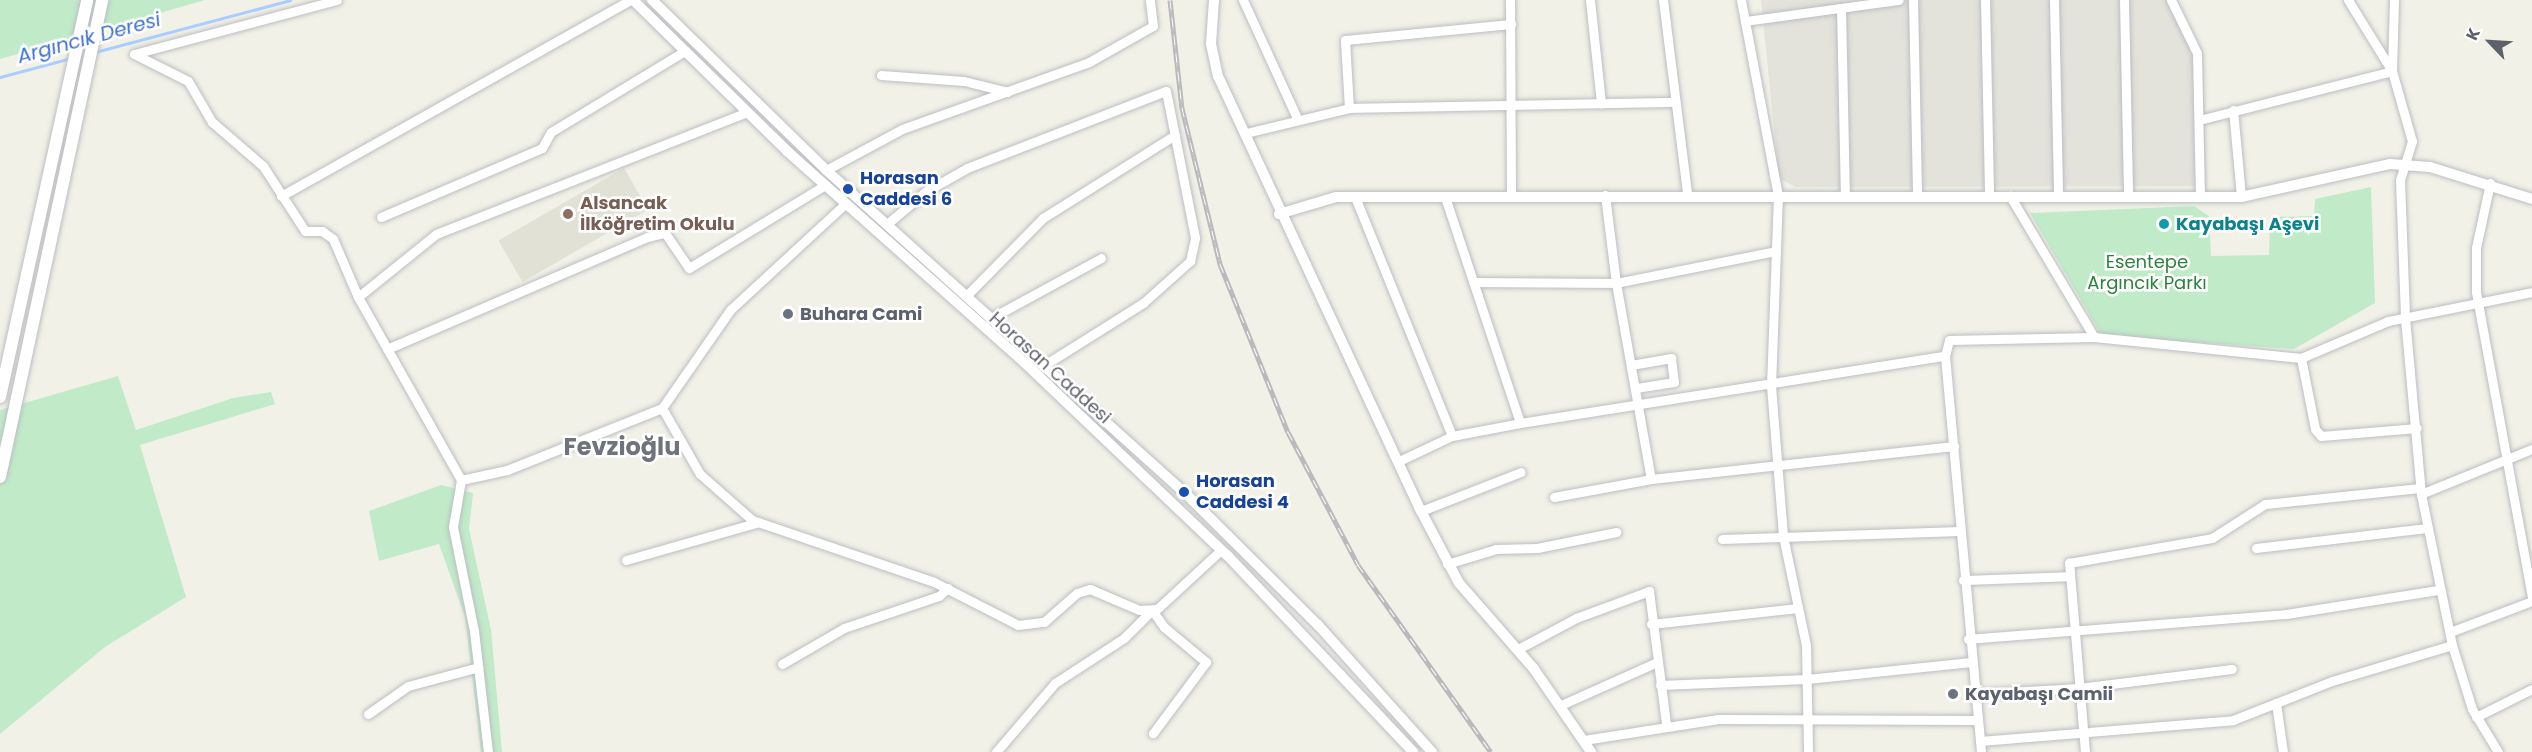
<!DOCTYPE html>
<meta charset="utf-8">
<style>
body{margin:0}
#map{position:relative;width:2532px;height:752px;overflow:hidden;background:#f2f1e7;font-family:Poppins,sans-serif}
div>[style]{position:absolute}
.industrial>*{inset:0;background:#e3e2db}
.education>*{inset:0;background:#e2e1d6;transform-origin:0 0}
.green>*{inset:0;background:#c1ebc8}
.stream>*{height:3px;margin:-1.5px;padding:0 1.5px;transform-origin:1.5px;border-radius:1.5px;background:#aacdff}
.roads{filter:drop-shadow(0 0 2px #bbbec3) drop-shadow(0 0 2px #bbbec3)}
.minor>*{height:9px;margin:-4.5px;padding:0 4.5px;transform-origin:4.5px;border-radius:4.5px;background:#fff}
.tertiary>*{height:10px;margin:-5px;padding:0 5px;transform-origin:5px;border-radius:5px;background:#fff}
.secondary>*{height:12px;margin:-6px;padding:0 6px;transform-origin:6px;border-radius:6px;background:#fff}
.rail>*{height:5px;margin-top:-2.5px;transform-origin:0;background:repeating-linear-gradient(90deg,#fff 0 9px,#bababc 0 18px);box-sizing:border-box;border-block:2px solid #bababc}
.dots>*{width:16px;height:16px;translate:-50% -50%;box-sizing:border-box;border:3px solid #fff;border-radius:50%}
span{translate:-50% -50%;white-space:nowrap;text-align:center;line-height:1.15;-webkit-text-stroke:5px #fff;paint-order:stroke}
.transit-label{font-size:18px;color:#164399;font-weight:700}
.left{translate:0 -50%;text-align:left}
.education-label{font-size:18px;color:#785e54;font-weight:700}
.culture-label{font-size:18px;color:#0d838f;font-weight:700}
.park-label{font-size:18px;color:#2b823c}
.worship-label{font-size:18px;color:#5b616d;font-weight:700}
.street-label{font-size:18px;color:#5e6169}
.water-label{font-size:20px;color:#3e70d1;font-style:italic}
.district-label{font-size:24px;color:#6f737b;font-weight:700}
.north{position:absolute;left:2460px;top:12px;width:60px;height:60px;-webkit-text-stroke:4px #fff;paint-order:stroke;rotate:295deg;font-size:16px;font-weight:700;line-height:24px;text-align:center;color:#5e6169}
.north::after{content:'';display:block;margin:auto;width:21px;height:27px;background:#5e6169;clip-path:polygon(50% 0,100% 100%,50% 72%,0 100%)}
</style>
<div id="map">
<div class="industrial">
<div style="clip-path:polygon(1761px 0,2173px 0,2203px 52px,2206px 186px,1795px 187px,1779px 178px)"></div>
</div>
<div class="education">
<div style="left:624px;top:168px;width:48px;height:145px;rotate:60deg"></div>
</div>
<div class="green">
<div style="clip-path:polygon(0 0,205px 0,0 59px)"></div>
<div style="clip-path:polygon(2371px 187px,2375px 303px,2294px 349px,2102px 336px,2030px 213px,2194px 206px,2209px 216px,2211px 256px,2269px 255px,2270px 217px,2314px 216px,2315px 199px)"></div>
<div style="clip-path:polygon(118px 376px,136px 430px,233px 398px,271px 392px,275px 404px,140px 445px,186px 597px,105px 647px,0 734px,0 410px)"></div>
<div style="clip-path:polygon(441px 485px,473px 493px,469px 529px,491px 630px,502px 752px,481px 752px,465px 617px,439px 544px,379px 561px,369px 511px)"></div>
</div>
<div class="stream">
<div style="left:95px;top:52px;width:202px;rotate:-14.9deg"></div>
<div style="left:0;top:77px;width:73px;rotate:-15deg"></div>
</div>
<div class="roads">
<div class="minor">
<div style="left:1243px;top:0;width:132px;rotate:65.4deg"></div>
<div style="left:1510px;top:0;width:197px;rotate:89.7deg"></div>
<div style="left:1590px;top:0;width:104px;rotate:83.9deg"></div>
<div style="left:1663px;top:0;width:195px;rotate:82.9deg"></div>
<div style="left:1741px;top:0;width:198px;rotate:79.3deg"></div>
<div style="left:1778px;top:195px;width:191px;rotate:92.1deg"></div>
<div style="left:1771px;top:386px;width:150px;rotate:85.4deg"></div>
<div style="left:1783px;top:536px;width:111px;rotate:78.1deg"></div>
<div style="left:1806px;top:645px;width:107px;rotate:88.9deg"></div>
<div style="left:1913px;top:0;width:195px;rotate:88.8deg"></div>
<div style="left:1985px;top:0;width:195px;rotate:88.8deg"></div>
<div style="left:2054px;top:0;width:195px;rotate:88.8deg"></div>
<div style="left:2124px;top:0;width:194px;rotate:88.8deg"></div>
<div style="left:2171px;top:0;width:59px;rotate:63.9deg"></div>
<div style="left:2197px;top:53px;width:142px;rotate:88.8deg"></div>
<div style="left:2348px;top:0;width:84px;rotate:58.2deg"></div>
<div style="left:1841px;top:8px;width:187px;rotate:88.8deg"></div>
<div style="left:1745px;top:21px;width:155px;rotate:-7.8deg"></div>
<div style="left:134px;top:54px;width:60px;rotate:26.6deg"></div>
<div style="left:188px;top:81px;width:48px;rotate:59.7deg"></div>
<div style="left:212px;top:122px;width:67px;rotate:40.8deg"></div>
<div style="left:263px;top:166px;width:77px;rotate:57.1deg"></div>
<div style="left:305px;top:231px;width:17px"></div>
<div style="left:322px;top:231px;width:14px;rotate:36deg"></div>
<div style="left:333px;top:239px;width:63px;rotate:66.7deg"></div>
<div style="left:358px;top:297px;width:210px;rotate:60.6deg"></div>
<div style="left:461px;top:480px;width:48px;rotate:99.7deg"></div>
<div style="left:453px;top:527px;width:106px;rotate:78.6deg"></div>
<div style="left:474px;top:631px;width:122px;rotate:83.4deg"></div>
<div style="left:134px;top:54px;width:210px;rotate:-14.9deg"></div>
<div style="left:2392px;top:71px;width:71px;rotate:-88.4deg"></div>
<div style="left:881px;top:75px;width:83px;rotate:4.1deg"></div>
<div style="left:964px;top:81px;width:45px;rotate:14deg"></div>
<div style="left:1349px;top:108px;width:68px;rotate:-93.4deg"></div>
<div style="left:1345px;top:40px;width:167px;rotate:-5.5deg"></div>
<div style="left:2233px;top:110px;width:87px;rotate:84.7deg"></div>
<div style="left:2199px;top:120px;width:199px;rotate:-14.2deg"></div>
<div style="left:2392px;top:71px;width:73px;rotate:74.1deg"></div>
<div style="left:2412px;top:141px;width:41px;rotate:107.1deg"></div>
<div style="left:2400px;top:180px;width:138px;rotate:87.9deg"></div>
<div style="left:2405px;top:318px;width:177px;rotate:84.8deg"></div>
<div style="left:2421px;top:494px;width:154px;rotate:78.4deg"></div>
<div style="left:2452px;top:645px;width:67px;rotate:72.6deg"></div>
<div style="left:2472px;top:709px;width:50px;rotate:58.8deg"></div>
<div style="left:1246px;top:133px;width:106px;rotate:-13.6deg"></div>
<div style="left:1349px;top:108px;width:326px;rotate:-1.1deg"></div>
<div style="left:826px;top:170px;width:86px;rotate:-28.3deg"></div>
<div style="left:902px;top:129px;width:199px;rotate:-19.7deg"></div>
<div style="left:1089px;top:62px;width:73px;rotate:-29.4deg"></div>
<div style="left:1153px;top:26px;width:26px;rotate:-97deg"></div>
<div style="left:2490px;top:183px;width:66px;rotate:102.2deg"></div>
<div style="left:2476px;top:248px;width:44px;rotate:90deg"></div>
<div style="left:2476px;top:292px;width:310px;rotate:79.6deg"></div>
<div style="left:1605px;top:195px;width:89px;rotate:82.9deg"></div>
<div style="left:1616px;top:283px;width:163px;rotate:-11.3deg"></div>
<div style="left:281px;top:196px;width:400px;rotate:-29.3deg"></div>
<div style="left:2010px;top:196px;width:164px;rotate:59.2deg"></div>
<div style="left:1355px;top:197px;width:258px;rotate:67.9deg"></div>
<div style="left:1445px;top:197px;width:238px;rotate:71.6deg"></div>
<div style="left:381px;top:217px;width:175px;rotate:-23.2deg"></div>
<div style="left:542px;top:148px;width:18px;rotate:-61deg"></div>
<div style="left:551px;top:132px;width:157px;rotate:-31.2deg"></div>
<div style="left:887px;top:224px;width:50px;rotate:-40.1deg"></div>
<div style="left:925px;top:192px;width:48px;rotate:-29.7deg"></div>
<div style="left:967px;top:168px;width:213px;rotate:-21.2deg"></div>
<div style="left:1166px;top:91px;width:150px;rotate:78.8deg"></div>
<div style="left:1195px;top:238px;width:24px;rotate:102deg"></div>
<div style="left:1190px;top:261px;width:63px;rotate:138.2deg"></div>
<div style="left:1143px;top:303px;width:115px;rotate:147.8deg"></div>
<div style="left:1473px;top:282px;width:143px;rotate:0.4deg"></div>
<div style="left:1616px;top:283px;width:199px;rotate:79.9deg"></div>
<div style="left:967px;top:295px;width:108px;rotate:-45.4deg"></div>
<div style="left:1043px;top:218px;width:156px;rotate:-32.2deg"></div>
<div style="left:358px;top:297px;width:100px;rotate:-38.9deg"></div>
<div style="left:436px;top:234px;width:334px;rotate:-21.4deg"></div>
<div style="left:993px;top:317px;width:123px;rotate:-28.6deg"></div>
<div style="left:387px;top:349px;width:283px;rotate:-23.3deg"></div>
<div style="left:647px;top:237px;width:18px;rotate:-13deg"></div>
<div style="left:665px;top:233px;width:42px;rotate:55.6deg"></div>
<div style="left:689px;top:268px;width:159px;rotate:-31.4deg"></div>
<div style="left:1945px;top:356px;width:16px;rotate:-76deg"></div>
<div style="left:1949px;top:340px;width:145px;rotate:-1.2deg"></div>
<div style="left:2094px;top:337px;width:208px;rotate:5.8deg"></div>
<div style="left:2301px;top:358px;width:95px;rotate:-23deg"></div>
<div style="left:2388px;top:321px;width:147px;rotate:-11.4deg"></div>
<div style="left:2301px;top:358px;width:72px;rotate:78.8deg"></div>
<div style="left:2315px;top:429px;width:9px;rotate:49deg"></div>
<div style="left:2321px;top:436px;width:96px;rotate:-4.8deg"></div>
<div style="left:1631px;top:365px;width:41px;rotate:-9.9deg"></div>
<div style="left:1671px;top:358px;width:24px;rotate:83deg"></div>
<div style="left:1674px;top:382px;width:39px;rotate:171deg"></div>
<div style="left:662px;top:408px;width:76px;rotate:60.1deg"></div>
<div style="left:700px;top:474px;width:69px;rotate:41.5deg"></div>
<div style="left:752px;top:520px;width:192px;rotate:18.8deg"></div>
<div style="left:934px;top:582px;width:94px;rotate:27.1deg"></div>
<div style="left:1018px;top:625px;width:26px;rotate:-7deg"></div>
<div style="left:1044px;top:622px;width:44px;rotate:-41.3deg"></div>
<div style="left:1077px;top:593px;width:14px;rotate:-17deg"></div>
<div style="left:1090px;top:589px;width:53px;rotate:23.2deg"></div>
<div style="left:1139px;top:610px;width:18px;rotate:-3deg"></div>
<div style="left:1157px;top:609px;width:87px;rotate:-42.7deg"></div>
<div style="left:1399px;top:461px;width:59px;rotate:-25.3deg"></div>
<div style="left:1452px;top:436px;width:69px;rotate:-10.8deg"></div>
<div style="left:1520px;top:423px;width:430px;rotate:-9deg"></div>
<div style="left:1945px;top:356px;width:398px;rotate:84.8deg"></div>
<div style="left:461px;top:480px;width:47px;rotate:-12.3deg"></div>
<div style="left:507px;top:470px;width:167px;rotate:-21.8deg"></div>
<div style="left:662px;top:408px;width:119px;rotate:-55.2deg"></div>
<div style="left:730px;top:310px;width:156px;rotate:-42.7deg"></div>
<div style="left:2421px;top:494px;width:120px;rotate:-22.1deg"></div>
<div style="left:1554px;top:497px;width:99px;rotate:-10.5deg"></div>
<div style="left:1651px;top:479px;width:305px;rotate:-6.2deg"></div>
<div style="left:1421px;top:511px;width:107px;rotate:-21.3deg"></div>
<div style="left:1722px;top:539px;width:238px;rotate:-1.9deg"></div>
<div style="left:2256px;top:548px;width:172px;rotate:-6.7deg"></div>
<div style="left:626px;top:560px;width:138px;rotate:-15.9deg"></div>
<div style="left:1447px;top:564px;width:51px;rotate:-17deg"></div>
<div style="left:1496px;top:549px;width:41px;rotate:-1.4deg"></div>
<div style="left:1537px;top:548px;width:81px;rotate:-11.4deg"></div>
<div style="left:1963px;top:580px;width:107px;rotate:-2.1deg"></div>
<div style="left:1651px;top:624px;width:148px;rotate:-6.2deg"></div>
<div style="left:2450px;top:632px;width:88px;rotate:-20.7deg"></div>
<div style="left:1968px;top:639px;width:319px;rotate:-4.5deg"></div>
<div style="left:2286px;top:614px;width:154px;rotate:-9deg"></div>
<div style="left:1518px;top:649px;width:66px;rotate:-28.1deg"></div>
<div style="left:1576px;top:618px;width:78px;rotate:-20.3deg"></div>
<div style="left:1649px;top:591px;width:134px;rotate:82.7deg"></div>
<div style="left:782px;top:664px;width:72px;rotate:-30.1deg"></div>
<div style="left:844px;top:628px;width:100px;rotate:-18.6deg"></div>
<div style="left:939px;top:596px;width:12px;rotate:-42deg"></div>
<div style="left:1660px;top:685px;width:147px;rotate:-2.3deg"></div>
<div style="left:1807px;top:679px;width:165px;rotate:-5.9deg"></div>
<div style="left:1974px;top:694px;width:105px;rotate:-3.3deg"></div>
<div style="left:2079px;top:688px;width:154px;rotate:-7.1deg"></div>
<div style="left:2276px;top:703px;width:49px;rotate:81.9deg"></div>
<div style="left:1561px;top:705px;width:105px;rotate:-24.1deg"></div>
<div style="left:368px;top:714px;width:49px;rotate:-35deg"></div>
<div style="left:408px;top:686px;width:73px;rotate:-15deg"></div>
<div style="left:2476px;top:717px;width:63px;rotate:-26.6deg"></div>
<div style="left:1584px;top:740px;width:136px;rotate:-8.9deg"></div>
<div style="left:1718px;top:719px;width:258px;rotate:0.2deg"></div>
<div style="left:1980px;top:741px;width:254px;rotate:-4.7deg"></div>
<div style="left:2233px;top:720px;width:106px;rotate:-21.5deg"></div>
<div style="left:2332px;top:681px;width:125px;rotate:-16.7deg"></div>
<div style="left:996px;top:752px;width:91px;rotate:-49.5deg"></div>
<div style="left:1055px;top:683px;width:82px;rotate:-33.1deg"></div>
<div style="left:1124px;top:638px;width:40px;rotate:-45deg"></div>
<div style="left:1152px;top:610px;width:21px;rotate:55deg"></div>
<div style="left:1164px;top:627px;width:55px;rotate:39.8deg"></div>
<div style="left:1206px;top:662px;width:89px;rotate:126.7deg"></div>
<div style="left:2085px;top:752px;width:190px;rotate:-94.8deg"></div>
<div style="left:2069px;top:563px;width:145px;rotate:-9.9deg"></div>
<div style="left:2212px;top:538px;width:63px;rotate:-32.7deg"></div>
<div style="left:2265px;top:504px;width:156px;rotate:-5.9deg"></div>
</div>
<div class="tertiary">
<div style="left:633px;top:0;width:216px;rotate:44.4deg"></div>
<div style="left:787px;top:151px;width:317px;rotate:41.7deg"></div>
<div style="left:1024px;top:362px;width:280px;rotate:43.6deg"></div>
<div style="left:1227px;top:555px;width:271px;rotate:46.6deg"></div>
<div style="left:652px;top:0;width:243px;rotate:44.3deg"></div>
<div style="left:826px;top:170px;width:482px;rotate:42deg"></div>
<div style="left:1184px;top:492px;width:189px;rotate:44.8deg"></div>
<div style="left:1318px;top:625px;width:171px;rotate:48.1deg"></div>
<div style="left:1214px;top:0;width:44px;rotate:93.9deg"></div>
<div style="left:1211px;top:44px;width:33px;rotate:78deg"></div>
<div style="left:1218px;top:76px;width:480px;rotate:65deg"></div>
<div style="left:1421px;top:511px;width:81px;rotate:62.2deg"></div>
<div style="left:1459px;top:583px;width:114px;rotate:48.9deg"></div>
<div style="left:1534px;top:669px;width:101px;rotate:55.5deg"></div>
<div style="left:1279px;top:214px;width:59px;rotate:-16.6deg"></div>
<div style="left:1336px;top:197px;width:905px"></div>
<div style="left:2241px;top:197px;width:153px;rotate:-12.5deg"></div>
<div style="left:2390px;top:164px;width:40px;rotate:4.3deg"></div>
<div style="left:2430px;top:167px;width:107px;rotate:17.4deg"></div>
</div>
<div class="secondary">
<div style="left:0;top:397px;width:406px;rotate:-77.6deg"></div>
<div style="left:0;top:477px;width:488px;rotate:-77.9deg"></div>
</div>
</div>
<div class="rail">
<div style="left:1170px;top:0;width:109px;rotate:83.7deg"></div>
<div style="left:1182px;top:108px;width:161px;rotate:76.3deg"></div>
<div style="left:1220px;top:264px;width:181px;rotate:68deg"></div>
<div style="left:1288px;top:432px;width:150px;rotate:62.2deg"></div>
<div style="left:1358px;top:565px;width:229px;rotate:54.6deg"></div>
</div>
<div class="dots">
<div style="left:848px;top:189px;background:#1a4fb4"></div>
<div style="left:568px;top:214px;background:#8d6e63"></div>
<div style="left:2164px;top:224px;background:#0f9aa8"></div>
<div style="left:788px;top:314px;background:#6b7280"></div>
<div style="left:1184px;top:492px;background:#1a4fb4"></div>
<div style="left:1953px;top:694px;background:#6b7280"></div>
</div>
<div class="transit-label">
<span class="left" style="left:860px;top:189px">Horasan<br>Caddesi 6</span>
<span class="left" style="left:1196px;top:492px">Horasan<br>Caddesi 4</span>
</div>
<div class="education-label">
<span class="left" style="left:580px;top:214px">Alsancak<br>İlköğretim Okulu</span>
</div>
<div class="culture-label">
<span class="left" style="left:2176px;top:224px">Kayabaşı Aşevi</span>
</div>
<div class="park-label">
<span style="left:2147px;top:273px">Esentepe<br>Argıncık Parkı</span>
</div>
<div class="worship-label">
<span class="left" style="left:800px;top:314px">Buhara Cami</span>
<span class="left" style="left:1965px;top:694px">Kayabaşı Camii</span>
</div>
<div class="street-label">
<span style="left:1050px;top:368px;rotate:42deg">Horasan Caddesi</span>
</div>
<div class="water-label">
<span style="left:89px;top:38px;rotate:-15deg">Argıncık Deresi</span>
</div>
<div class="district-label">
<span style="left:622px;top:447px">Fevzioğlu</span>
</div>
<div class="north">K</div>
</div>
